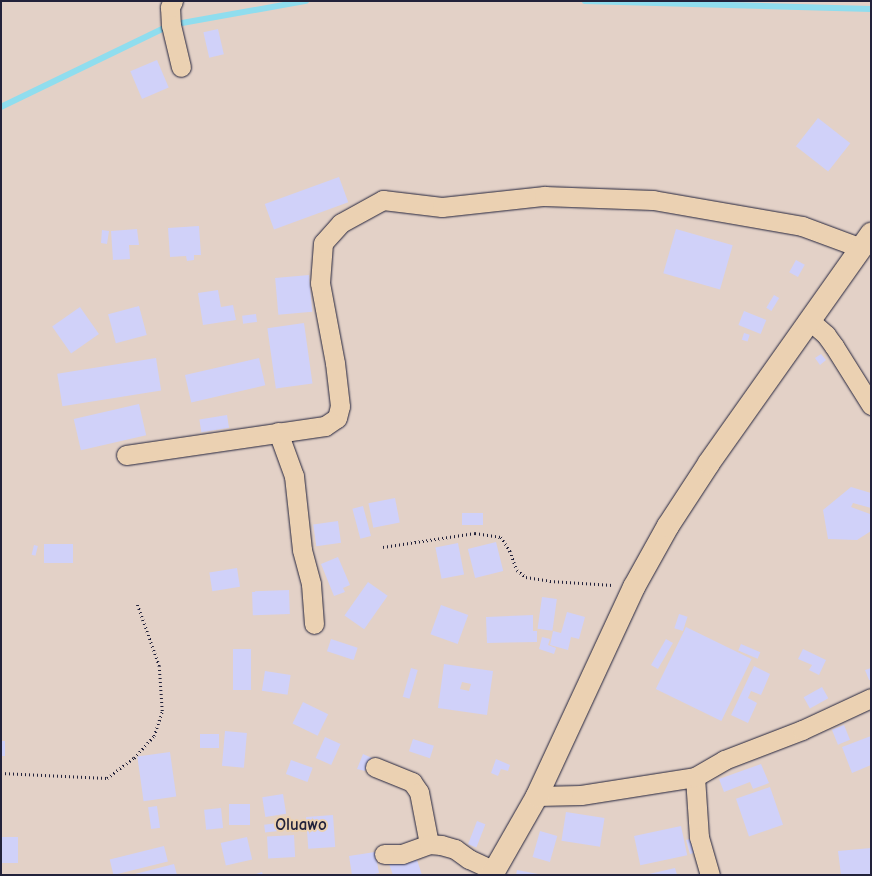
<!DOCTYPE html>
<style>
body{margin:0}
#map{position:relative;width:872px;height:876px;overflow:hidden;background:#e3d1c7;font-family:"Comic Neue",sans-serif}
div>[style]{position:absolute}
.stream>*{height:5.5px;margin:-2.75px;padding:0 2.75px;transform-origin:2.75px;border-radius:2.75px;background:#8fddee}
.building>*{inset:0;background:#d0d1f9;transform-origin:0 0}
.path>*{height:2.5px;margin-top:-1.25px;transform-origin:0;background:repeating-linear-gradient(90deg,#22223b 0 1px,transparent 0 4px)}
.roads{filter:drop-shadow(0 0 1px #22223b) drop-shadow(0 0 1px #22223b)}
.minor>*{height:19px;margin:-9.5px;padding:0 9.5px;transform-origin:9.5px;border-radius:9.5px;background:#ebd1b2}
.major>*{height:22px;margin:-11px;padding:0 11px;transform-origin:11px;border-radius:11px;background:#ebd1b2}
span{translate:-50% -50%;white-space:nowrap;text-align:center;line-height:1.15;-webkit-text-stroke:4px #ebd1b2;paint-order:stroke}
.quarter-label{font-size:17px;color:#22223b;font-weight:700}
.frame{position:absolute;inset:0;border:2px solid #22223b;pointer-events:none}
</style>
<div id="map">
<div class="stream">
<div style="left:585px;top:1px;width:286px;rotate:1.6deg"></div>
<div style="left:1px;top:107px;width:189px;rotate:-25.8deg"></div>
<div style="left:171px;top:25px;width:137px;rotate:-10.1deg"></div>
</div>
<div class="building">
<div style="left:218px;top:29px;width:26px;height:15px;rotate:77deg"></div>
<div style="left:157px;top:60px;width:30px;height:29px;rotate:67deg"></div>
<div style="left:818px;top:118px;width:41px;height:36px;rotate:38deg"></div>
<div style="left:339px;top:177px;width:27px;height:79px;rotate:70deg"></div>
<div style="clip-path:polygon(199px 226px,201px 255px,194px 255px,194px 260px,187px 261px,186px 256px,170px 257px,168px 228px)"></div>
<div style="clip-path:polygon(137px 229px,139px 245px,129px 245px,130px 259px,113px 260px,111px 231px)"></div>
<div style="left:676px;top:229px;width:59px;height:46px;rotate:16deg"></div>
<div style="clip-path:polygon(102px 230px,109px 231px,107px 244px,101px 243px)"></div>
<div style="left:796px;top:260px;width:10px;height:14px;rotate:29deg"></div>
<div style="left:309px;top:275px;width:37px;height:34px;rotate:85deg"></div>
<div style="clip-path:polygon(218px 290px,221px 307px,233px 305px,236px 320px,203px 325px,198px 293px)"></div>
<div style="left:774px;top:295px;width:6px;height:15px;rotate:31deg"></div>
<div style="left:139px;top:306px;width:30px;height:32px;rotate:75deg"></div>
<div style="left:80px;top:307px;width:33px;height:34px;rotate:55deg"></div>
<div style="left:744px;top:311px;width:24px;height:15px;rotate:22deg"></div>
<div style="left:256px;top:314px;width:8px;height:14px;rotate:83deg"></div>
<div style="left:304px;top:323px;width:61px;height:37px;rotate:82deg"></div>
<div style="left:744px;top:333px;width:6px;height:7px;rotate:18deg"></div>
<div style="clip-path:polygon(821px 354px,826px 360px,820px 365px,815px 358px)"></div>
<div style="left:156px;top:358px;width:33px;height:100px;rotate:81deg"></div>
<div style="left:259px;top:358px;width:28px;height:76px;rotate:77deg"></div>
<div style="left:139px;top:404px;width:32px;height:67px;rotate:77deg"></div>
<div style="left:227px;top:415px;width:13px;height:28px;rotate:81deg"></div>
<div style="clip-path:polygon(851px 487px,871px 493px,871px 508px,853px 503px,851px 507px,870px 514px,871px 531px,857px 540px,828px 539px,823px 510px)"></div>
<div style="left:395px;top:498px;width:25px;height:27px;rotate:79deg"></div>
<div style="left:363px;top:506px;width:31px;height:11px;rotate:75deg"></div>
<div style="left:462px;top:513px;width:21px;height:12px"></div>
<div style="left:338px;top:521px;width:22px;height:25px;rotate:82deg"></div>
<div style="left:496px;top:542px;width:30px;height:29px;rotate:76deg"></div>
<div style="left:458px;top:543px;width:32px;height:23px;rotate:79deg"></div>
<div style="left:44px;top:544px;width:29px;height:19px"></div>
<div style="left:34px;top:545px;width:4px;height:10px;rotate:14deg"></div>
<div style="clip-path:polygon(338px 557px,350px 585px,343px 588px,345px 592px,334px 596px,321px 564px)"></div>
<div style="left:237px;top:568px;width:19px;height:28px;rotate:81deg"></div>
<div style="left:368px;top:582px;width:24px;height:41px;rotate:35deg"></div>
<div style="left:289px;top:590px;width:24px;height:37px;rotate:88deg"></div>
<div style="left:542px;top:597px;width:15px;height:32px;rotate:8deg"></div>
<div style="left:441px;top:605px;width:29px;height:31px;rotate:20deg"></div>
<div style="clip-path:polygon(567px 612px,585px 617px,579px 639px,571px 637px,568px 650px,550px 645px,553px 631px,561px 633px)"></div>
<div style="left:679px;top:614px;width:9px;height:15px;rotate:18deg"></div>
<div style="clip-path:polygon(533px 615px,533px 631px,537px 631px,537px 642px,487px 643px,486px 617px)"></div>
<div style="left:686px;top:627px;width:73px;height:69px;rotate:26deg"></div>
<div style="clip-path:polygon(542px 637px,550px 639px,548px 645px,556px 648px,554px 654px,539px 649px)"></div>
<div style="left:331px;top:639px;width:28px;height:13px;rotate:18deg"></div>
<div style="left:666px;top:639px;width:8px;height:30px;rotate:30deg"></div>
<div style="left:741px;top:644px;width:21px;height:7px;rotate:23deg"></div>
<div style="left:233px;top:649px;width:18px;height:41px"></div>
<div style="clip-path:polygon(803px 649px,826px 660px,819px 675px,809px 670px,812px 665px,798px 659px)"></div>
<div style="clip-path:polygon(evenodd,444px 664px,493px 671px,487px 715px,438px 708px,444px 664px,462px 682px,471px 684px,469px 691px,460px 689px,462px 682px)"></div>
<div style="clip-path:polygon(754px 666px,770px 674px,761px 695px,751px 691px,748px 698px,757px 703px,748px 723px,731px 715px)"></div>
<div style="left:411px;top:668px;width:7px;height:30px;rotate:16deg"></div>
<div style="clip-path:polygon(871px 668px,871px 680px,869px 680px,865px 670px)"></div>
<div style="left:265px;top:671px;width:26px;height:20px;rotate:9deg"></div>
<div style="left:822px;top:687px;width:13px;height:21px;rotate:61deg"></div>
<div style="left:303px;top:702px;width:28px;height:24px;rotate:26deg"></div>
<div style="left:844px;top:725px;width:16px;height:13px;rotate:68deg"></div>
<div style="left:225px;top:731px;width:22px;height:35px;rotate:5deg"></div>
<div style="left:200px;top:734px;width:19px;height:14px"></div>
<div style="clip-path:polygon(871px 736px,871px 765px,852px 773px,842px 747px)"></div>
<div style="left:325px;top:737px;width:17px;height:23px;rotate:24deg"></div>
<div style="left:413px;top:739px;width:22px;height:13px;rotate:18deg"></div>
<div style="left:1px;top:741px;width:4px;height:15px"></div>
<div style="left:170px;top:752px;width:45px;height:33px;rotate:82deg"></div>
<div style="clip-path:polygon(363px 754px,372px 758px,371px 763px,368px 762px,365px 771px,357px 769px)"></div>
<div style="clip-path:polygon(496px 759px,510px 765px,508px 771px,501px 769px,498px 776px,491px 773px)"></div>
<div style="left:291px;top:760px;width:23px;height:15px;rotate:20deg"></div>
<div style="clip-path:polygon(761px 764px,769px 783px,753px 789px,750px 782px,724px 792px,719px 779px)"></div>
<div style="left:770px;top:787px;width:40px;height:36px;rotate:71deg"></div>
<div style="left:283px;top:794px;width:20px;height:21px;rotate:81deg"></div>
<div style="left:229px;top:804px;width:21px;height:21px"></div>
<div style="left:157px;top:806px;width:22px;height:9px;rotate:82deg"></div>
<div style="left:221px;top:808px;width:20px;height:17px;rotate:84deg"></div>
<div style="left:566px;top:812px;width:39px;height:29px;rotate:9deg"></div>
<div style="left:333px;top:815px;width:32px;height:27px;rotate:86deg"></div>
<div style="left:477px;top:821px;width:9px;height:25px;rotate:21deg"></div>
<div style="left:286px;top:822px;width:8px;height:22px;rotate:83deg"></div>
<div style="left:681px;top:826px;width:30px;height:48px;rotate:78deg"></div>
<div style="left:540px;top:831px;width:18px;height:27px;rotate:16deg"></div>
<div style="left:294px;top:835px;width:22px;height:27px;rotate:87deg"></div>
<div style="left:1px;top:837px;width:17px;height:26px"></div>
<div style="left:247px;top:837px;width:23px;height:27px;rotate:77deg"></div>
<div style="clip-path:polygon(693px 838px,696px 852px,690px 854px,686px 840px)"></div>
<div style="left:164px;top:846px;width:16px;height:56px;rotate:76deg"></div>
<div style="clip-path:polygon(871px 848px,871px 875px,841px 875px,838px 851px)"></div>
<div style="clip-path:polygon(375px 852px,379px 873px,370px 875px,352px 875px,349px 856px)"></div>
<div style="clip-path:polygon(416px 857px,422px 875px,393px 875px,389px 864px)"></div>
<div style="clip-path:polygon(174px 864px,177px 875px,135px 874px)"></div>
<div style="clip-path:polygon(675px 868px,677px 875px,649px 875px,649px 874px)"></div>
<div style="clip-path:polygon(517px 870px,538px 874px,538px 875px,516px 875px)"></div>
<div style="clip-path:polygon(262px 872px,263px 875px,253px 875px)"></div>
</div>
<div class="path">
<div style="left:383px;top:547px;width:93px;rotate:-8.7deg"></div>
<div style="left:475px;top:533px;width:26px;rotate:9deg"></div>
<div style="left:501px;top:537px;width:17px;rotate:57deg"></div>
<div style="left:510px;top:551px;width:20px;rotate:70deg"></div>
<div style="left:517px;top:570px;width:11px;rotate:38deg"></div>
<div style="left:526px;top:577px;width:24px;rotate:9deg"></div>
<div style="left:550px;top:581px;width:63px;rotate:3.6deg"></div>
<div style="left:1px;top:773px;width:106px;rotate:2.7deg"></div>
<div style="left:107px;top:778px;width:34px;rotate:-37deg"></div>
<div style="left:134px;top:758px;width:30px;rotate:-48deg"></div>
<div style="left:154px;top:736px;width:26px;rotate:-72deg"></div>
<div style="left:162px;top:711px;width:45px;rotate:-93.8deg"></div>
<div style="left:159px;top:666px;width:66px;rotate:-109.5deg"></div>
</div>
<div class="roads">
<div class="minor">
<div style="left:173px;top:1px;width:7px;rotate:117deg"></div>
<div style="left:170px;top:7px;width:18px;rotate:87deg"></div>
<div style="left:171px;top:25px;width:43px;rotate:76.6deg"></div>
<div style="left:809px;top:320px;width:23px;rotate:41deg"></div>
<div style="left:826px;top:335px;width:14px;rotate:54deg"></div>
<div style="left:834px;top:346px;width:70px;rotate:57.9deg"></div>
<div style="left:278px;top:432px;width:47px;rotate:70deg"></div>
<div style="left:294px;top:476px;width:74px;rotate:83.8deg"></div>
<div style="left:302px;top:550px;width:35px;rotate:75deg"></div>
<div style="left:311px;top:584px;width:40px;rotate:85.7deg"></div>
<div style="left:126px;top:455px;width:201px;rotate:-8.3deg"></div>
<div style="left:325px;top:426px;width:14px;rotate:-34deg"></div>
<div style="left:337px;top:418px;width:12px;rotate:-76deg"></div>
<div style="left:340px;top:406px;width:43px;rotate:-96.6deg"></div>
<div style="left:335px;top:363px;width:81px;rotate:-100.6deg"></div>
<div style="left:320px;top:283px;width:40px;rotate:-85.7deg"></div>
<div style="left:323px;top:243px;width:27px;rotate:-48deg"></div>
<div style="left:341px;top:223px;width:48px;rotate:-28.7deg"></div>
<div style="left:383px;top:200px;width:59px;rotate:6.8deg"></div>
<div style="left:442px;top:207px;width:103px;rotate:-6.2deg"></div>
<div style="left:544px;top:196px;width:109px;rotate:2.1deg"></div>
<div style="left:653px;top:200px;width:151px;rotate:9.9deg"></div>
<div style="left:802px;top:226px;width:63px;rotate:20.4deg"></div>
<div style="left:375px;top:767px;width:40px;rotate:22deg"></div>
<div style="left:412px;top:782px;width:12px;rotate:55deg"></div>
<div style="left:419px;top:792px;width:53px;rotate:79.1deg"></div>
<div style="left:695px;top:777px;width:60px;rotate:86.2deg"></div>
<div style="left:699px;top:837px;width:40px;rotate:74deg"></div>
<div style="left:537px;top:796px;width:44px;rotate:-1.3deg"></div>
<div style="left:581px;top:795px;width:115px;rotate:-9deg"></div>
<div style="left:695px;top:777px;width:34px;rotate:-30deg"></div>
<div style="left:724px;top:760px;width:84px;rotate:-21deg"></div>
<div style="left:802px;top:730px;width:76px;rotate:-24.9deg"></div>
<div style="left:384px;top:854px;width:18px"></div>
<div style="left:402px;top:854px;width:29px;rotate:-20deg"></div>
<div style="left:429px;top:844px;width:12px;rotate:5deg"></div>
<div style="left:441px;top:845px;width:15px;rotate:16deg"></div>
<div style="left:455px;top:849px;width:17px;rotate:36deg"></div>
<div style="left:469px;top:859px;width:29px;rotate:25deg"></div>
</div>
<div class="major">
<div style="left:492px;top:875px;width:91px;rotate:-60.3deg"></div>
<div style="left:537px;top:796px;width:230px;rotate:-65.1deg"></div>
<div style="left:634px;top:587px;width:70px;rotate:-60.9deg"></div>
<div style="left:668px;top:526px;width:75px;rotate:-56.9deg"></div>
<div style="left:709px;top:463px;width:281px;rotate:-54.7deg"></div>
</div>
</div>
<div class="quarter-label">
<span style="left:301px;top:825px">Oluawo</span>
</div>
<div class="frame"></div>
</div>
